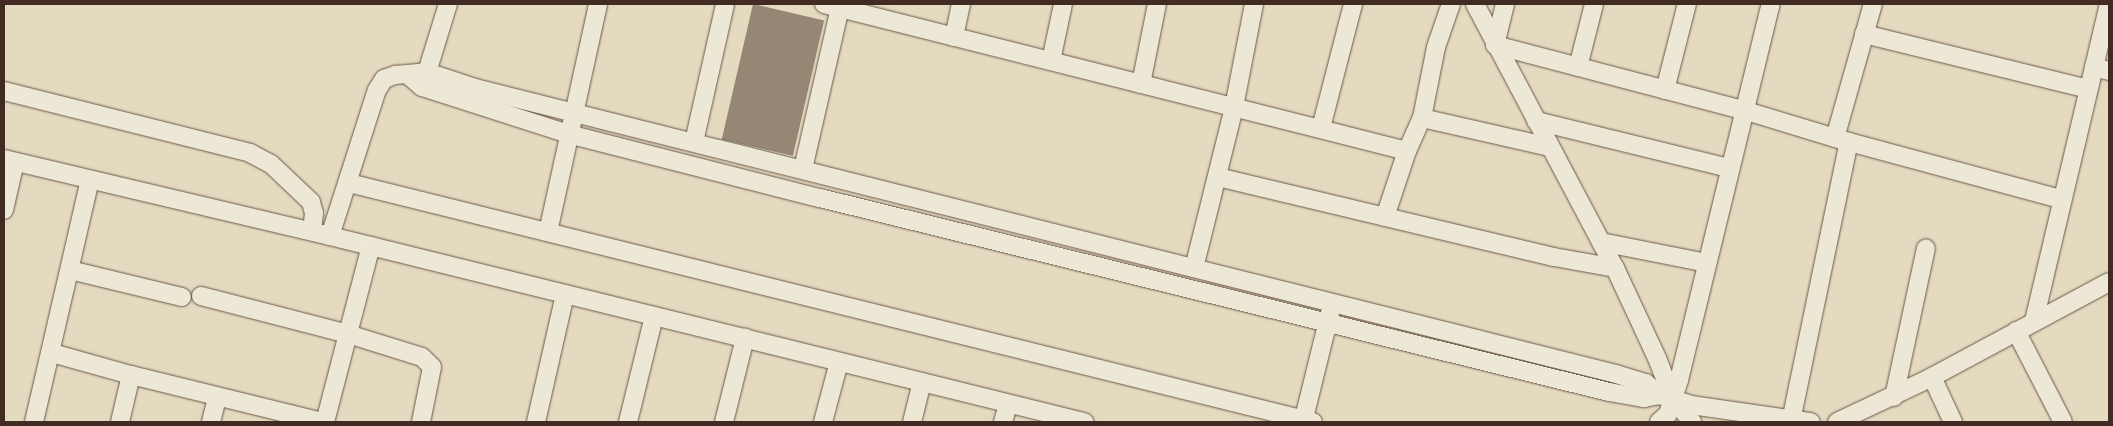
<!DOCTYPE html>
<style>
body{margin:0}
#map{position:relative;width:2113px;height:426px;overflow:hidden;background:#e4dabf;font-family:"Gentium Book Plus",serif}
div>[style]{position:absolute}
.building>*{inset:0;background:#968674;transform-origin:0 0}
.roads{filter:drop-shadow(0 0 1px #6a574a) drop-shadow(0 0 1px #6a574a)}
.street>*{height:18px;margin:-9px;padding:0 9px;transform-origin:9px;border-radius:9px;background:#ede7d5}
span{translate:-50% -50%;white-space:nowrap;text-align:center;line-height:1.15;-webkit-text-stroke:4px #ede7d5;paint-order:stroke}
.frame{position:absolute;inset:0;border:5px solid #412b23;pointer-events:none}
</style>
<div id="map">
<div class="building">
<div style="left:753px;top:4px;width:73px;height:139px;rotate:13deg"></div>
</div>
<div class="roads">
<div class="street">
<div style="left:824px;top:4px;width:601px;rotate:14.15deg"></div>
<div style="left:1407px;top:151px;width:36px;rotate:-66deg"></div>
<div style="left:1422px;top:118px;width:131px;rotate:12.8deg"></div>
<div style="left:1475px;top:4px;width:299px;rotate:62.1deg"></div>
<div style="left:1615px;top:268px;width:99px;rotate:65deg"></div>
<div style="left:1657px;top:358px;width:44px;rotate:68.7deg"></div>
<div style="left:1673px;top:399px;width:30px;rotate:50deg"></div>
<div style="left:1505px;top:4px;width:42px;rotate:103.7deg"></div>
<div style="left:1495px;top:45px;width:256px;rotate:14.7deg"></div>
<div style="left:1743px;top:110px;width:96px;rotate:16.9deg"></div>
<div style="left:1835px;top:138px;width:139px;rotate:-74.2deg"></div>
<div style="left:1864px;top:34px;width:231px;rotate:13.8deg"></div>
<div style="left:954px;top:37px;width:34px;rotate:-78deg"></div>
<div style="left:1051px;top:61px;width:58px;rotate:-78.1deg"></div>
<div style="left:1578px;top:67px;width:65px;rotate:-75.7deg"></div>
<div style="left:2094px;top:67px;width:16px;rotate:15deg"></div>
<div style="left:408px;top:75px;width:18px;rotate:41deg"></div>
<div style="left:422px;top:87px;width:153px;rotate:17.8deg"></div>
<div style="left:568px;top:134px;width:260px;rotate:14.3deg"></div>
<div style="left:820px;top:198px;width:813px;rotate:13.81deg"></div>
<div style="left:1609px;top:392px;width:36px;rotate:10deg"></div>
<div style="left:1644px;top:398px;width:15px;rotate:-11deg"></div>
<div style="left:424px;top:82px;width:82px;rotate:-72.9deg"></div>
<div style="left:1141px;top:84px;width:82px;rotate:-78.7deg"></div>
<div style="left:1665px;top:90px;width:89px;rotate:-75.7deg"></div>
<div style="left:4px;top:91px;width:254px;rotate:14.1deg"></div>
<div style="left:250px;top:153px;width:24px;rotate:28deg"></div>
<div style="left:271px;top:164px;width:55px;rotate:43.5deg"></div>
<div style="left:311px;top:202px;width:11px;rotate:75deg"></div>
<div style="left:314px;top:213px;width:18px;rotate:96deg"></div>
<div style="left:1422px;top:118px;width:72px;rotate:-78.8deg"></div>
<div style="left:1436px;top:47px;width:46px;rotate:-70.8deg"></div>
<div style="left:1536px;top:121px;width:199px;rotate:13.7deg"></div>
<div style="left:1321px;top:128px;width:128px;rotate:-75.5deg"></div>
<div style="left:1838px;top:139px;width:231px;rotate:15.1deg"></div>
<div style="left:694px;top:142px;width:141px;rotate:-77.3deg"></div>
<div style="left:4px;top:159px;width:335px;rotate:13.3deg"></div>
<div style="left:330px;top:236px;width:153px;rotate:-72.2deg"></div>
<div style="left:377px;top:90px;width:13px;rotate:-58deg"></div>
<div style="left:384px;top:79px;width:12px;rotate:-20deg"></div>
<div style="left:395px;top:75px;width:32px;rotate:-5deg"></div>
<div style="left:427px;top:72px;width:51px;rotate:18.4deg"></div>
<div style="left:475px;top:88px;width:1176px;rotate:14.07deg"></div>
<div style="left:1616px;top:374px;width:31px;rotate:17deg"></div>
<div style="left:1646px;top:383px;width:18px;rotate:43deg"></div>
<div style="left:1659px;top:395px;width:34px;rotate:17deg"></div>
<div style="left:1691px;top:405px;width:121px;rotate:8.1deg"></div>
<div style="left:803px;top:169px;width:165px;rotate:-77.1deg"></div>
<div style="left:1218px;top:177px;width:345px;rotate:13.4deg"></div>
<div style="left:1554px;top:257px;width:62px;rotate:10.2deg"></div>
<div style="left:349px;top:183px;width:993px;rotate:13.92deg"></div>
<div style="left:4px;top:210px;width:49px;rotate:-77.1deg"></div>
<div style="left:1385px;top:217px;width:70px;rotate:-71.6deg"></div>
<div style="left:548px;top:232px;width:233px;rotate:-77.6deg"></div>
<div style="left:330px;top:236px;width:777px;rotate:13.86deg"></div>
<div style="left:1601px;top:242px;width:108px;rotate:11.2deg"></div>
<div style="left:1194px;top:268px;width:166px;rotate:-76deg"></div>
<div style="left:1234px;top:107px;width:105px;rotate:-79deg"></div>
<div style="left:70px;top:270px;width:115px;rotate:13.6deg"></div>
<div style="left:201px;top:296px;width:152px;rotate:14.5deg"></div>
<div style="left:348px;top:334px;width:77px;rotate:17.3deg"></div>
<div style="left:422px;top:357px;width:14px;rotate:45deg"></div>
<div style="left:432px;top:367px;width:56px;rotate:101.3deg"></div>
<div style="left:2034px;top:321px;width:326px;rotate:-76.7deg"></div>
<div style="left:2016px;top:331px;width:102px;rotate:62.7deg"></div>
<div style="left:52px;top:353px;width:82px;rotate:15.6deg"></div>
<div style="left:1932px;top:377px;width:50px;rotate:65deg"></div>
<div style="left:1894px;top:397px;width:152px;rotate:-77.9deg"></div>
<div style="left:1791px;top:421px;width:285px;rotate:-78.3deg"></div>
<div style="left:34px;top:422px;width:248px;rotate:-77deg"></div>
<div style="left:120px;top:422px;width:48px;rotate:-76.8deg"></div>
<div style="left:131px;top:375px;width:197px;rotate:13.8deg"></div>
<div style="left:211px;top:422px;width:25px;rotate:-76deg"></div>
<div style="left:325px;top:422px;width:182px;rotate:-75.4deg"></div>
<div style="left:536px;top:422px;width:131px;rotate:-77.2deg"></div>
<div style="left:628px;top:422px;width:109px;rotate:-76.2deg"></div>
<div style="left:724px;top:422px;width:87px;rotate:-76deg"></div>
<div style="left:823px;top:422px;width:62px;rotate:-75.1deg"></div>
<div style="left:912px;top:422px;width:41px;rotate:-76deg"></div>
<div style="left:1003px;top:422px;width:19px;rotate:-74deg"></div>
<div style="left:1303px;top:422px;width:112px;rotate:-76.1deg"></div>
<div style="left:1659px;top:422px;width:12px;rotate:-42deg"></div>
<div style="left:1668px;top:414px;width:36px;rotate:-72deg"></div>
<div style="left:1679px;top:380px;width:387px;rotate:-76.3deg"></div>
<div style="left:1837px;top:422px;width:105px;rotate:-25.3deg"></div>
<div style="left:1932px;top:377px;width:201px;rotate:-28.2deg"></div>
</div>
</div>
<div class="frame"></div>
</div>
